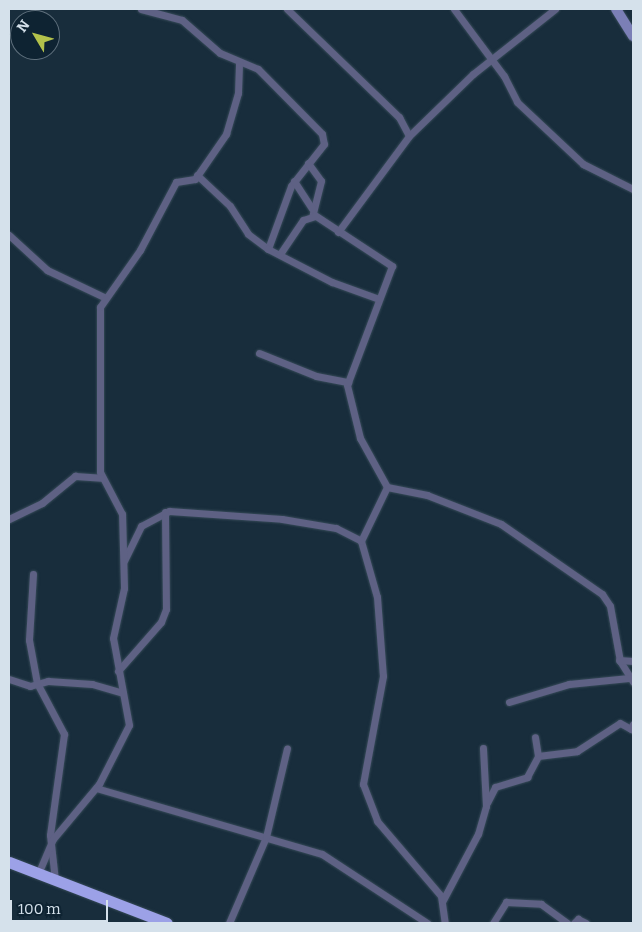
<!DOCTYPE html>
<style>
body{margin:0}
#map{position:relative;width:642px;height:932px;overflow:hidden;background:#182d3c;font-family:Bitter,serif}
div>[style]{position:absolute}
.roads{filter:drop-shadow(0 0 1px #364a58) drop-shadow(0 0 1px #364a58)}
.minor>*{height:7px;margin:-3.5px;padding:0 3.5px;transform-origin:3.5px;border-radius:3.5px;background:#5e6184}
.secondary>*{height:10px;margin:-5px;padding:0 5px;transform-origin:5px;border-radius:5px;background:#7b7fb6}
.trunk>*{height:11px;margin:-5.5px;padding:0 5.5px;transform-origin:5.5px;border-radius:5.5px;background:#9ca1e7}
span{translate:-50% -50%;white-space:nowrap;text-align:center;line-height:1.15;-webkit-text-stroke:5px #0e2332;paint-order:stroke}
.frame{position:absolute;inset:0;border:10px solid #d5e1eb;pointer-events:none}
.north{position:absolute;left:10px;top:10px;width:50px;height:50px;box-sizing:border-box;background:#0e2332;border:1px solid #5e6f7c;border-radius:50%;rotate:307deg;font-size:14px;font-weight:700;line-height:20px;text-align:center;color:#d5e1eb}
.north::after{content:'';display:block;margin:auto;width:18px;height:22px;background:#b3c24b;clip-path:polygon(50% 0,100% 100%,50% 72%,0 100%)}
.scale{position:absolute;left:10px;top:900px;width:98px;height:22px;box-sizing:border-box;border:2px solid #d5e1eb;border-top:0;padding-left:6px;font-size:15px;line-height:18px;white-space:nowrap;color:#d5e1eb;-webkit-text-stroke:4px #0e2332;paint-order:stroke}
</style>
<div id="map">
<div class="roads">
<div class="minor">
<div style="left:141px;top:9px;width:42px;rotate:15deg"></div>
<div style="left:182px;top:20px;width:50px;rotate:41deg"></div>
<div style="left:220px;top:53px;width:41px;rotate:22.8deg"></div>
<div style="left:258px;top:69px;width:91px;rotate:45.4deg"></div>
<div style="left:322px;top:134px;width:10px;rotate:79deg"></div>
<div style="left:324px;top:144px;width:53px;rotate:128.2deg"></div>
<div style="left:291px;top:186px;width:67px;rotate:110.1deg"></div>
<div style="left:287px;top:9px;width:156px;rotate:44deg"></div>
<div style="left:399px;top:117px;width:21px;rotate:62deg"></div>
<div style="left:454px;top:9px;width:84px;rotate:53.3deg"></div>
<div style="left:504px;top:76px;width:29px;rotate:63deg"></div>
<div style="left:517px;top:102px;width:91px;rotate:43.2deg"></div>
<div style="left:583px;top:164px;width:56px;rotate:26.6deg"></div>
<div style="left:308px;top:163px;width:22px;rotate:54deg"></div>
<div style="left:321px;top:181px;width:34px;rotate:104deg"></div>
<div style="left:313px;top:214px;width:95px;rotate:33.4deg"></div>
<div style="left:392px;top:266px;width:127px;rotate:110.7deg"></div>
<div style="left:347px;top:385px;width:55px;rotate:76.2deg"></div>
<div style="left:360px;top:438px;width:56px;rotate:61.1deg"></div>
<div style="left:387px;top:487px;width:60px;rotate:115.7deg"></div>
<div style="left:361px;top:541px;width:58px;rotate:74.1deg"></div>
<div style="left:377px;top:597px;width:79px;rotate:85.7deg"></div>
<div style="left:383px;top:676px;width:110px;rotate:100.5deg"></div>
<div style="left:363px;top:784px;width:40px;rotate:69deg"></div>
<div style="left:377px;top:821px;width:99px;rotate:49.5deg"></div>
<div style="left:441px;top:896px;width:27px;rotate:82deg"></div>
<div style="left:197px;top:175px;width:45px;rotate:43.2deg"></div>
<div style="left:230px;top:206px;width:33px;rotate:57deg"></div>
<div style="left:248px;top:234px;width:25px;rotate:37deg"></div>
<div style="left:268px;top:249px;width:72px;rotate:27.3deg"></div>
<div style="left:332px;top:282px;width:50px;rotate:19.9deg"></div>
<div style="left:294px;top:181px;width:33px;rotate:57deg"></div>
<div style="left:338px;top:232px;width:119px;rotate:-53.5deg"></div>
<div style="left:409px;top:136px;width:89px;rotate:-44.1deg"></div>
<div style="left:473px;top:74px;width:105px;rotate:-38.4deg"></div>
<div style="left:9px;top:235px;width:52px;rotate:42.6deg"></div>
<div style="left:47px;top:270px;width:65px;rotate:25.4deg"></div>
<div style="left:280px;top:254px;width:41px;rotate:-55.9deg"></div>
<div style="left:303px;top:220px;width:13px;rotate:-18deg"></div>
<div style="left:259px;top:353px;width:61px;rotate:22deg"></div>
<div style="left:316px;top:376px;width:33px;rotate:11deg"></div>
<div style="left:387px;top:487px;width:41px;rotate:11.3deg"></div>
<div style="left:427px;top:495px;width:79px;rotate:21.4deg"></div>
<div style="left:501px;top:524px;width:123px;rotate:34.7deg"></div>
<div style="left:602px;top:594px;width:14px;rotate:56deg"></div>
<div style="left:610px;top:606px;width:56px;rotate:79.7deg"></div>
<div style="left:620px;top:661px;width:25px;rotate:58deg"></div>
<div style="left:9px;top:519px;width:37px;rotate:-26deg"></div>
<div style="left:42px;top:503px;width:43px;rotate:-39.3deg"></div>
<div style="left:75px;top:476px;width:26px;rotate:4deg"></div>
<div style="left:124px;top:561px;width:39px;rotate:-64deg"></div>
<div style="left:141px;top:526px;width:32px;rotate:-28deg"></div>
<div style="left:169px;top:511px;width:113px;rotate:4deg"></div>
<div style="left:282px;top:519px;width:55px;rotate:9.5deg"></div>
<div style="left:336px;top:528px;width:28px;rotate:27deg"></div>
<div style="left:33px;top:574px;width:66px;rotate:93.5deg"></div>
<div style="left:29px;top:640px;width:44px;rotate:79.5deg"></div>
<div style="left:37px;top:683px;width:58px;rotate:62.1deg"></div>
<div style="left:64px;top:734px;width:102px;rotate:97.9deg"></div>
<div style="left:50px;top:835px;width:45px;rotate:83.7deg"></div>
<div style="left:619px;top:660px;width:14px;rotate:4deg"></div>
<div style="left:118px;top:671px;width:65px;rotate:-48.7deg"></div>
<div style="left:161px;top:622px;width:14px;rotate:-69deg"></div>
<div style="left:166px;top:609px;width:97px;rotate:-90.6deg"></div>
<div style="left:9px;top:679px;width:22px;rotate:18deg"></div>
<div style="left:30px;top:686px;width:19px;rotate:-16deg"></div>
<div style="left:48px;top:681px;width:44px;rotate:3.9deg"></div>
<div style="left:92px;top:684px;width:32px;rotate:16deg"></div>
<div style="left:509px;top:702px;width:63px;rotate:-16.7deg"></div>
<div style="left:569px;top:684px;width:60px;rotate:-5.7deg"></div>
<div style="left:538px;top:756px;width:39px;rotate:-7deg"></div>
<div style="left:577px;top:751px;width:51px;rotate:-33.1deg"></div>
<div style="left:620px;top:723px;width:13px;rotate:29deg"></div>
<div style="left:631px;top:729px;width:5px;rotate:-68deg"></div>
<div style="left:96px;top:788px;width:235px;rotate:16.3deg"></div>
<div style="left:322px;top:854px;width:126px;rotate:33.3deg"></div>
<div style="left:487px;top:803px;width:18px;rotate:-63deg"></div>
<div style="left:495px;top:787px;width:34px;rotate:-17deg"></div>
<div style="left:527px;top:777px;width:24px;rotate:-62deg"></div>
<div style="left:538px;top:756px;width:19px;rotate:-99deg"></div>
<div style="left:38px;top:874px;width:38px;rotate:-67deg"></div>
<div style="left:53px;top:839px;width:72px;rotate:-50.1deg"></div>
<div style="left:99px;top:784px;width:66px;rotate:-63deg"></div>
<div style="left:129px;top:725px;width:88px;rotate:-100.4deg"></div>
<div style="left:113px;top:638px;width:51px;rotate:-77.6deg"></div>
<div style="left:124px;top:588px;width:74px;rotate:-91.5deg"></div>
<div style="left:122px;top:514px;width:47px;rotate:-117.6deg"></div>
<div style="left:100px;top:472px;width:165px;rotate:-90deg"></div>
<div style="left:100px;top:307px;width:70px;rotate:-54.9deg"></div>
<div style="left:140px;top:250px;width:77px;rotate:-62.1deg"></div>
<div style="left:176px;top:182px;width:19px;rotate:-9deg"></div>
<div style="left:195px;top:179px;width:55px;rotate:-55.4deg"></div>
<div style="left:226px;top:134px;width:43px;rotate:-73.7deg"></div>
<div style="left:238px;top:93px;width:31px;rotate:-88deg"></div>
<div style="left:443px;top:900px;width:75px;rotate:-62.1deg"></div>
<div style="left:478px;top:834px;width:29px;rotate:-74deg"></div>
<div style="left:486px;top:806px;width:58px;rotate:-93deg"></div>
<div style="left:229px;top:923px;width:94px;rotate:-66.7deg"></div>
<div style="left:266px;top:837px;width:91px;rotate:-76.7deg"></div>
<div style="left:493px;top:923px;width:25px;rotate:-58deg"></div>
<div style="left:506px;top:902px;width:35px;rotate:3deg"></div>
<div style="left:541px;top:904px;width:32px;rotate:36deg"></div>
<div style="left:574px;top:923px;width:6px;rotate:-45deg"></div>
<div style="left:578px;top:919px;width:9px;rotate:27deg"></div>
</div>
<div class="secondary">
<div style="left:616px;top:9px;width:32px;rotate:58deg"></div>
</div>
<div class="trunk">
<div style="left:9px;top:862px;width:169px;rotate:21.1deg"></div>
</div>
</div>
<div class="frame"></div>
<div class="north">N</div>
<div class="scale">100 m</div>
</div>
